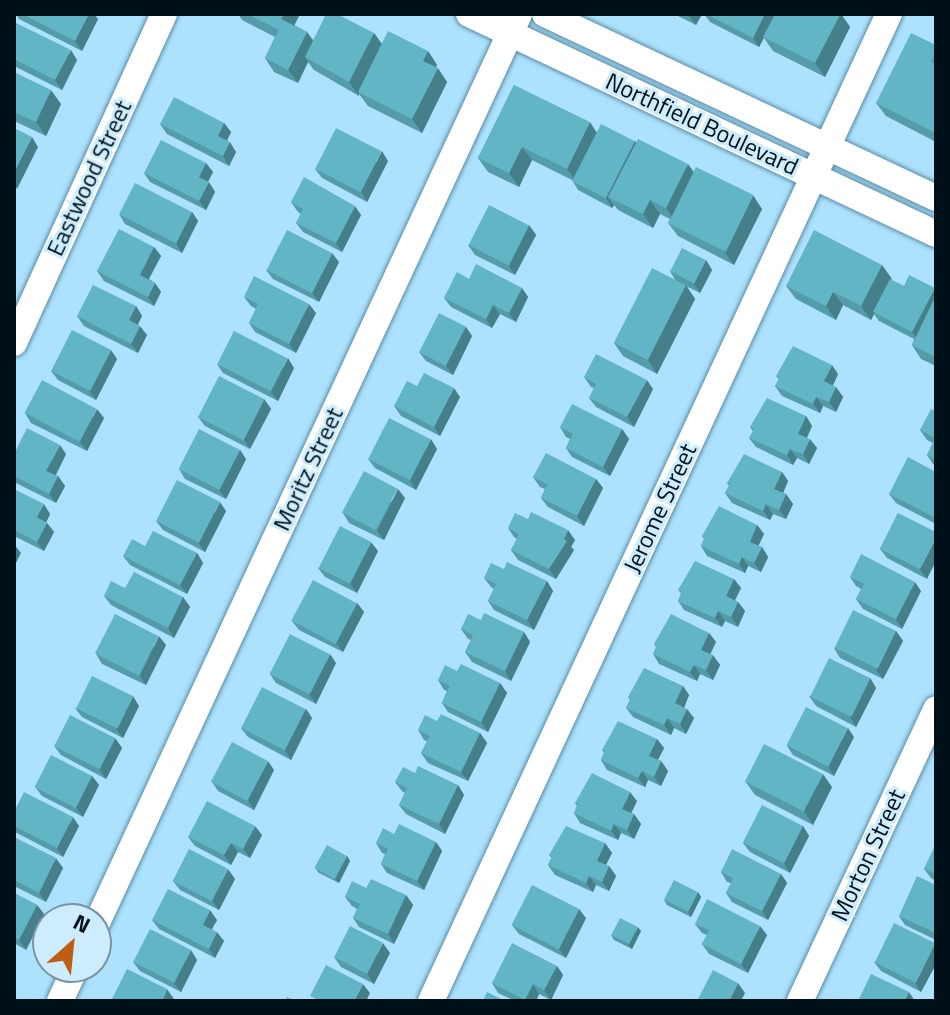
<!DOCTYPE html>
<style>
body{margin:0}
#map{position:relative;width:950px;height:1015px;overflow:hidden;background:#ade2fe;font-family:"Titillium Web",sans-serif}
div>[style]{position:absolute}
.roads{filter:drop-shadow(0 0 2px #598ba5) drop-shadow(0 0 2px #598ba5)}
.minor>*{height:26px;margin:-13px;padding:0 13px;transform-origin:13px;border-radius:13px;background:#fff}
.wall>*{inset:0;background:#549ca9}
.shaded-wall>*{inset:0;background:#457f8a}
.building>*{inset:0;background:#62b5c5;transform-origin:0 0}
span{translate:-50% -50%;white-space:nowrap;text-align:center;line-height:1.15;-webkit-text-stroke:6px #cdecfd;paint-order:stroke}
.street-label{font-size:24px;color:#001019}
.frame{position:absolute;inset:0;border:16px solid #001019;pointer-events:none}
.north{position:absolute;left:32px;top:903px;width:80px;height:80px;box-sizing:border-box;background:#cdecfd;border:2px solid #7b94a2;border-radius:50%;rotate:27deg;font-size:22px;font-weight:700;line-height:32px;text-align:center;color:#001019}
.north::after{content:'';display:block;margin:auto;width:28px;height:36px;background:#bc5e14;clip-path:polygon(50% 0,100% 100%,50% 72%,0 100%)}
</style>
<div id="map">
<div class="roads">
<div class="minor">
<div style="left:469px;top:14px;width:516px;rotate:25.22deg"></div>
<div style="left:545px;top:14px;width:432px;rotate:25.2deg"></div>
<div style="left:14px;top:343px;width:362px;rotate:-65.5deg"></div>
<div style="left:96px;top:925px;width:1004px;rotate:-65.09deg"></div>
<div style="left:60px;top:1001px;width:38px;rotate:-65deg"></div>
<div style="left:431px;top:1001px;width:1088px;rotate:-65.11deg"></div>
<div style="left:800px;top:1001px;width:322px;rotate:-65deg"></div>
</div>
</div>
<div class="wall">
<div style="clip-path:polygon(16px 14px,94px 14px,98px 19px,82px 51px,19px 19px)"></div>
<div style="clip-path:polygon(238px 14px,300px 14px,294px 25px,307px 32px,313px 40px,374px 33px,382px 44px,428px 51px,437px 65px,436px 67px,447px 82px,422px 133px,368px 106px,359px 94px,359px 96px,314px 70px,308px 62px,298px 83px,274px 72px,265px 58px,275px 37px,242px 20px)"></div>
<div style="clip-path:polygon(674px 14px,702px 14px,696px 25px)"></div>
<div style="clip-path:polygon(704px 14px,841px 14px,850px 27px,825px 77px,773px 51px,764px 38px,759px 47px,710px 22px)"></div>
<div style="clip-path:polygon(14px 22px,77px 60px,62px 90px,14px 66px)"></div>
<div style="clip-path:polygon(936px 45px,936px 142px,886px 116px,876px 103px)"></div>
<div style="clip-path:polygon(14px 72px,61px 104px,46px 136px,14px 121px)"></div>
<div style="clip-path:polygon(514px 85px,597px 132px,636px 142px,762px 209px,734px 265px,678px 236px,668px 223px,670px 219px,660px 214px,653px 228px,618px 210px,614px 205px,612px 208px,578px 190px,572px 180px,532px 160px,519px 187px,488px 172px,478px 158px)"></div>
<div style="clip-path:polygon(224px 123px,231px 132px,227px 141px,236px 152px,229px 166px,167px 134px,160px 124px)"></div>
<div style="clip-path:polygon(388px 161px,367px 202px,322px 178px,315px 169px)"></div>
<div style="clip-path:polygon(206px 163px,213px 172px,208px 182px,215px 192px,206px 210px,150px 182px,144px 173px)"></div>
<div style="clip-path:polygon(291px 202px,361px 215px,342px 252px,303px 232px,296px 223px,301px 214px,298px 212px)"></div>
<div style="clip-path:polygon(192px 212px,198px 221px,182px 253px,125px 224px,119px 214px)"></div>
<div style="clip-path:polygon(529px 225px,536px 235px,515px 275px,475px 255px,468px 245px)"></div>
<div style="clip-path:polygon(154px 247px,161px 256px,149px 279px,155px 283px,161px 292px,154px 306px,104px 281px,97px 271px)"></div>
<div style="clip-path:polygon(706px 260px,712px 270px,700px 293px,686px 286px,695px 299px,657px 374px,623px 356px,614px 343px,675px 280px,670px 271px)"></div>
<div style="clip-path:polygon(339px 262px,319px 302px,273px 279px,266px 270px)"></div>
<div style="clip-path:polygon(882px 265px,891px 280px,904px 286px,936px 290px,936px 366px,921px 359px,912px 345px,914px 339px,879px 321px,874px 314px,871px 320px,843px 305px,836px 320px,796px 299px,786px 286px)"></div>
<div style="clip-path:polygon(469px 279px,522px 288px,528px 297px,516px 322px,500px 314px,492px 328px,451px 307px,444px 298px)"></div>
<div style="clip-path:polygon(244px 297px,316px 313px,296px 353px,255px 332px,249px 323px,256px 309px,251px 306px)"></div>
<div style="clip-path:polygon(136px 306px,142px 316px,138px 325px,147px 335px,138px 353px,84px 326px,77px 316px)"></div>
<div style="clip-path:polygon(466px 327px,472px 336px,453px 375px,426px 361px,419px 352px)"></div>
<div style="clip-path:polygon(117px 359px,96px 400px,58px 380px,51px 371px)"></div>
<div style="clip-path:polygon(217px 364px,294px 368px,278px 401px,223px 373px)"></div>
<div style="clip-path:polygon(838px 374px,833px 386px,836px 387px,843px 397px,836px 412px,823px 406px,820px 413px,782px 396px,775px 386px,779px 379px,776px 376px)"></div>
<div style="clip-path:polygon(584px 377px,653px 389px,634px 427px,596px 407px,589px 398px,594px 388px,591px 387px)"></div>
<div style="clip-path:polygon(417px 386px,460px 397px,440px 436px,401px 416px,394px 406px)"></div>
<div style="clip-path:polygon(264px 399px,271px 409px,250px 449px,205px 426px,198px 417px)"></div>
<div style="clip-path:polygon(936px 412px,936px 466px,933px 464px,927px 455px,933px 443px,927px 440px,920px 430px)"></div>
<div style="clip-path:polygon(25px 413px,104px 418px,87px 451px,31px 423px)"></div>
<div style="clip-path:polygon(806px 416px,812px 426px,807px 438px,817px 448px,809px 464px,797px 458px,793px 465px,756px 447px,749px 438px,753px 431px,750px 427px)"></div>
<div style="clip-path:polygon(560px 427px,622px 429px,629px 439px,610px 476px,572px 457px,566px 448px,570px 439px,566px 437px)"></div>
<div style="clip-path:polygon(437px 449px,416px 490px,375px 468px,368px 459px)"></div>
<div style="clip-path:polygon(240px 450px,246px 459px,226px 499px,185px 479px,179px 469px)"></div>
<div style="clip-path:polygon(66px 454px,56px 475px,58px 476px,65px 486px,56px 503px,14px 482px,14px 476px)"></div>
<div style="clip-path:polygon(782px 472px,788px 481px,783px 493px,786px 494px,793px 504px,786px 519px,773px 514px,770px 520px,732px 503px,725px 493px,729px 486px,727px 483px)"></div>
<div style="clip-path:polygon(936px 472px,936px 524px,896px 503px,889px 494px)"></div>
<div style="clip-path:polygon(533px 477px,596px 479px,603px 488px,584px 526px,548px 507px,541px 498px,545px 489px,540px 487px)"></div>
<div style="clip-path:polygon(14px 489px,50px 514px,46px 522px,54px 532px,44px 551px,14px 536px)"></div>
<div style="clip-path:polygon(405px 498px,384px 540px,349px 523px,343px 513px)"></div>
<div style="clip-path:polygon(226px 511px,205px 552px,163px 530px,156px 521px)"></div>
<div style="clip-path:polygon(898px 513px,927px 579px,887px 558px,880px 549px)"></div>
<div style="clip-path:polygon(757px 525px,764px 534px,758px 546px,762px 547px,768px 557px,761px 572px,748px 566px,745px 573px,707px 556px,701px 546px,704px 539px,702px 536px)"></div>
<div style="clip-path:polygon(508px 528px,575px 540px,571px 547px,574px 550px,556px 579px,518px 560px,511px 550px,517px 539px,514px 537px)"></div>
<div style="clip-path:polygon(378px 551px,357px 593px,325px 577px,318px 568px)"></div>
<div style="clip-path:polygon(197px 553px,203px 563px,187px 594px,130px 565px,123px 556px)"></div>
<div style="clip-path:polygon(504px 569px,547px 581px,553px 591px,534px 630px,494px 610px,488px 601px,494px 589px,491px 587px,484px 578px)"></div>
<div style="clip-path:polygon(850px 577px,921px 591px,902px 629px,863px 609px,856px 599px,861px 589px,856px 586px)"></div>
<div style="clip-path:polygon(734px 579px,741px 588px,735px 600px,738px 602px,745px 611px,738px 627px,725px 621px,722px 627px,684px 610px,678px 601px,681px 593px,678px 590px)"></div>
<div style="clip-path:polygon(125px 588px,183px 597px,190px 607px,174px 638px,111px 605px,104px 596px)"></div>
<div style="clip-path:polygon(357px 603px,364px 612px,343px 652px,299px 630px,292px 621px)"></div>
<div style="clip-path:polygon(481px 620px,524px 632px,530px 642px,511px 681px,472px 662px,465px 652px,471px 640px,468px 639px,461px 629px)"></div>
<div style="clip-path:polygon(896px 631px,903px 641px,883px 679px,840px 658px,834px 648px)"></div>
<div style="clip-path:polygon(709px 633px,716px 642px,710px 654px,720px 665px,713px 680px,700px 674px,697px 681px,659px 664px,653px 654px,656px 647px,654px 644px)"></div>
<div style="clip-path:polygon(166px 645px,146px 685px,102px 664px,96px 654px)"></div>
<div style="clip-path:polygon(336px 663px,316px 704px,276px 683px,270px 674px)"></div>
<div style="clip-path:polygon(457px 671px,500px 683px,507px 693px,488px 732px,448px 712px,442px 703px,447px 691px,444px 690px,438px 680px)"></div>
<div style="clip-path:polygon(870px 678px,876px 688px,856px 727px,816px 706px,809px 696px)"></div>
<div style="clip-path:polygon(683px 686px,689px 695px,684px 707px,694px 718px,686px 734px,674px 728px,671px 735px,633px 717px,626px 708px,630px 700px,628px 697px)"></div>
<div style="clip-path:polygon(139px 706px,123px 738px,82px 717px,75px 708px)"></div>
<div style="clip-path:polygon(306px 709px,312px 718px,291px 760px,248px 737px,241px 728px)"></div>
<div style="clip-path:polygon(437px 721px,480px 733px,487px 743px,468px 781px,428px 763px,421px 753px,427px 741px,424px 740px,418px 730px)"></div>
<div style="clip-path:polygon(854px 737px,834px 776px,793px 755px,787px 746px)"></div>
<div style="clip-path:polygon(115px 738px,122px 748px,106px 779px,61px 755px,54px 746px)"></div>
<div style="clip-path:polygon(657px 739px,664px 748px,658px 760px,661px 761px,668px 771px,661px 786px,648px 780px,645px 787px,607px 770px,601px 760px,604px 753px,602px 750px)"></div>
<div style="clip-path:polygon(274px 770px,254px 810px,218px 791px,212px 782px)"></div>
<div style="clip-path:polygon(92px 776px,99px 785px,83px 817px,42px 796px,35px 787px)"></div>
<div style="clip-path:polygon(745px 781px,832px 787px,813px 825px,755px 795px)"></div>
<div style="clip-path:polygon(395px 782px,458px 785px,464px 795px,445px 834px,406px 814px,399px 805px,405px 793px,402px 791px)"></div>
<div style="clip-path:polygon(637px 801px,631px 813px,634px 814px,641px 824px,634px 839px,621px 833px,618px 840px,580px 823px,574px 813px,577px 806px,575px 803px)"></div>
<div style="clip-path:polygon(14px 812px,79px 826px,63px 857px,15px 832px)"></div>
<div style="clip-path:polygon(803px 826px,809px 836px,790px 873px,750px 852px,743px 843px)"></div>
<div style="clip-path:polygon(262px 835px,250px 858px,238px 852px,231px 865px,195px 846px,188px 837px)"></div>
<div style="clip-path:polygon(14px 841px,63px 868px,46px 902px,14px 886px)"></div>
<div style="clip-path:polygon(436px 842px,442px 851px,424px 890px,387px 873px,381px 864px,385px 854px,382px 853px,376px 843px)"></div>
<div style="clip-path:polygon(605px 843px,612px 853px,606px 865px,609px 866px,616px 876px,609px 891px,596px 885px,593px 892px,555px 875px,548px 865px,552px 858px,549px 855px)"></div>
<div style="clip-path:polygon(936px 844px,936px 881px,931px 878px,924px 869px)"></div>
<div style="clip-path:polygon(347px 856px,350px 861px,339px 883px,319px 873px,315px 868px)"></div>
<div style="clip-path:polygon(721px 872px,781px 874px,787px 883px,768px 920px,732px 902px,726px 893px,731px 883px,727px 882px)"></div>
<div style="clip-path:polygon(235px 879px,219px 910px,180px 890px,173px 881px)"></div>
<div style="clip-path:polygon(936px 885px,936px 940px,905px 925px,899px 916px)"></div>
<div style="clip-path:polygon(698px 892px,701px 897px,691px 917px,667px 905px,664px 900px)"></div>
<div style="clip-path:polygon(14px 893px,37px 905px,44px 914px,26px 950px,14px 943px)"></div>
<div style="clip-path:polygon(406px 895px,413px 905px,394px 944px,359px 927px,353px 918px,357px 909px,352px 906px,345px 897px)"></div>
<div style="clip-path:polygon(586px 918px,566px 958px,519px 934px,512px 925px)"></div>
<div style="clip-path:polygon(152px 920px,217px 920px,212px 929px,224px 941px,215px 958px,159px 929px)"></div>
<div style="clip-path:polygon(695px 924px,767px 935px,748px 973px,709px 954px,702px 944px,707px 935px,702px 933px)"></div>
<div style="clip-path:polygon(641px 931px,632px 949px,614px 940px,611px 935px)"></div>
<div style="clip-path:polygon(936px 945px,936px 964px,921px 992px,881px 971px,874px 962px)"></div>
<div style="clip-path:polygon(390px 953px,374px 984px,341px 967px,334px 957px)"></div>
<div style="clip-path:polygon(197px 960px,181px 992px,140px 971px,133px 962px)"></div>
<div style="clip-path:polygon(557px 966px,563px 975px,551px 1000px,539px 994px,536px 1001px,515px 1001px,498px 993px,492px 983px)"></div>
</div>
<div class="shaded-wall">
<div style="clip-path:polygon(89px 14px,94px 14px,98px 19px,82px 51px,75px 41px)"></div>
<div style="clip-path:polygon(284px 14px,300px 14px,291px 32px,281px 19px)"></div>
<div style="clip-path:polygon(690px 14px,702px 14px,696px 25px,689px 16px)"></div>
<div style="clip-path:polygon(765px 14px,776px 14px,759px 47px,753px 38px)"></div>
<div style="clip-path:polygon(841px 14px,850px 27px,825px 77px,815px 63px)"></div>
<div style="clip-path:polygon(307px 32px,316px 45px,305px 57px,308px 62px,298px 83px,288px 70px)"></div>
<div style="clip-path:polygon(374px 33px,384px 47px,358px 92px,359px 94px,359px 96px,349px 82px)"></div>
<div style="clip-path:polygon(71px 50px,77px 60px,62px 90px,55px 80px)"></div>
<div style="clip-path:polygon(428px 51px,437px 65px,432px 75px,423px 61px)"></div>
<div style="clip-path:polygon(438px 68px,447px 82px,422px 133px,412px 119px)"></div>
<div style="clip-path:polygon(51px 90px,61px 104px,46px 136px,36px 122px)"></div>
<div style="clip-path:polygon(590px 122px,599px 136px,576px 182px,567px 169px)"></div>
<div style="clip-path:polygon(224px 123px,231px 132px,224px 146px,218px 136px)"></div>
<div style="clip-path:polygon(32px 137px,38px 147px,17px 189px,14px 184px,14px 172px)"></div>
<div style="clip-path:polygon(635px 141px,642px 150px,608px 197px,614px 205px,612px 208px,606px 198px)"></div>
<div style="clip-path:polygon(230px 142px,236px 152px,229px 166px,223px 156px)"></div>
<div style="clip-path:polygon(522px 147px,532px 160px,519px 187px,509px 173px)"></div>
<div style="clip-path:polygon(382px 151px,388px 161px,367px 202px,361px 192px)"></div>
<div style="clip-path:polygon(206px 163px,213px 172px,205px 187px,199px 177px)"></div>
<div style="clip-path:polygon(688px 164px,698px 178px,676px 222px,666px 208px)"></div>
<div style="clip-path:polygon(209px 182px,215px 192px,206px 210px,199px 201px)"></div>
<div style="clip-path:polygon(753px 195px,762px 209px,734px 265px,724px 251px)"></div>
<div style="clip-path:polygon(650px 200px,660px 214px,653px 228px,643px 214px)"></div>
<div style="clip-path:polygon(355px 206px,361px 215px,342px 252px,336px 243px)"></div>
<div style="clip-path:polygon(192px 212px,198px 221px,182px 253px,176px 243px)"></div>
<div style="clip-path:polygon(529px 225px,536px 235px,515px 275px,509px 266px)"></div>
<div style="clip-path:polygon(154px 247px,161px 256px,146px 284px,140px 275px)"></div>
<div style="clip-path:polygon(332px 253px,339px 262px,319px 302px,312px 293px)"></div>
<div style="clip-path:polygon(706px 260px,712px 270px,700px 293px,694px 284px)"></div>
<div style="clip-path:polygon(882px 265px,892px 279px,871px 320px,861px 306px)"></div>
<div style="clip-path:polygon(155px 283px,161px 292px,154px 306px,148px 297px)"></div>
<div style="clip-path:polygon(686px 285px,695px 299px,657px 374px,648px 360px)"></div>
<div style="clip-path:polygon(522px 288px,528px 297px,516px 322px,509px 313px)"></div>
<div style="clip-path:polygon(935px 288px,936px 290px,936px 308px,919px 341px,912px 332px)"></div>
<div style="clip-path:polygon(833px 292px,843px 305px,836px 320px,826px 306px)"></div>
<div style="clip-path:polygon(309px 304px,316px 313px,296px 353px,289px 344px)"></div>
<div style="clip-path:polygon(493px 305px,500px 314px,492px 328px,486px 319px)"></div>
<div style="clip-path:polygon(136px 306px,142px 316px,135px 329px,129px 320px)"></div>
<div style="clip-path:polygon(140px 326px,147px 335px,138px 353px,131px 344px)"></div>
<div style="clip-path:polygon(466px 327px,472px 336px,453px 375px,446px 366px)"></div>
<div style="clip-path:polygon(111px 350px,117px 359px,96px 400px,90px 391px)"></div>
<div style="clip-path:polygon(288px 358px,294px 368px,278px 401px,271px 392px)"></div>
<div style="clip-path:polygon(832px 365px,838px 374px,830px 391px,824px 381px)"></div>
<div style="clip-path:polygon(647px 380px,653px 389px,634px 427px,627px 417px)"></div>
<div style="clip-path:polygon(836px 387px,843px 397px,836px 412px,829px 402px)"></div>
<div style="clip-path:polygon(454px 388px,460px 397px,440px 436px,434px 427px)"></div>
<div style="clip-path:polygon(816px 397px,823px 406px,820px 413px,813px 404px)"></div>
<div style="clip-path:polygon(264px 399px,271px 409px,250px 449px,244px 440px)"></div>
<div style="clip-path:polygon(97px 409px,104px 418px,87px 451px,80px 442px)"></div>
<div style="clip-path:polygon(806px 416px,812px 426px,804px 443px,798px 434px)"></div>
<div style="clip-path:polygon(622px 429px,629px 439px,610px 476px,603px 467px)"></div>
<div style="clip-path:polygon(431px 439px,437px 449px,416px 490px,410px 480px)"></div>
<div style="clip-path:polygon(810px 439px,817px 448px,809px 464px,803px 454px)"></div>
<div style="clip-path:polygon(60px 445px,66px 454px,53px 480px,46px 471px)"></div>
<div style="clip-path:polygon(790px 449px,797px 458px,793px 465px,787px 455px)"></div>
<div style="clip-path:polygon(240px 450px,246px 459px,226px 499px,219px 490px)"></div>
<div style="clip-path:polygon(782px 472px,788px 481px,781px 498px,774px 489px)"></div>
<div style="clip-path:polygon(58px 476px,65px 486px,56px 503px,49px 494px)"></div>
<div style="clip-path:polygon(596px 479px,603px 488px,584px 526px,577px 516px)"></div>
<div style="clip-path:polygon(398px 489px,405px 498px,384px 540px,377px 531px)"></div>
<div style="clip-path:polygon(786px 494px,793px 504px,786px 519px,779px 510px)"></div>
<div style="clip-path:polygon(220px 502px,226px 511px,205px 552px,199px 543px)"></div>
<div style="clip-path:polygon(44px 504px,50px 514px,44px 527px,37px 517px)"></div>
<div style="clip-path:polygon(766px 504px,773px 514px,770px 520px,763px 511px)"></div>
<div style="clip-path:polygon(47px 523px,54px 532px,44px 551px,37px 542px)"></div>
<div style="clip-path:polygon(757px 525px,764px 534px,756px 551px,750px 542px)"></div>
<div style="clip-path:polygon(568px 530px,575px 540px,571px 547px,574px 550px,556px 579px,549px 569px)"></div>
<div style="clip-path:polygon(936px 538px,936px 561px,927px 579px,920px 569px)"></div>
<div style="clip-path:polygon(371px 542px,378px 551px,357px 593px,350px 584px)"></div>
<div style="clip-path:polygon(14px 544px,21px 553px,14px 567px)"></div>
<div style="clip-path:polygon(762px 547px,768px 557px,761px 572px,754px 563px)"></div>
<div style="clip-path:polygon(197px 553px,203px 563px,187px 594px,180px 585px)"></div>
<div style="clip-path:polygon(742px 557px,748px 566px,745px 573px,739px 564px)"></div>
<div style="clip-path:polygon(734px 579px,741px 588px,732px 606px,726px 596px)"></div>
<div style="clip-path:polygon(547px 581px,553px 591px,534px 630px,527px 620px)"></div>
<div style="clip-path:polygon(915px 582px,921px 591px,902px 629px,896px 619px)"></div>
<div style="clip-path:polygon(183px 597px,190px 607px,174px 638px,168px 628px)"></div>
<div style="clip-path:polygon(738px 602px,745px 611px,738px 627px,731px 617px)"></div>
<div style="clip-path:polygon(357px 603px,364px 612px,343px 652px,336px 643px)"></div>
<div style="clip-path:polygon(718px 611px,725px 621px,722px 627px,715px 618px)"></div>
<div style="clip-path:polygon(896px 631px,903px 641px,883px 679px,876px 670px)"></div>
<div style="clip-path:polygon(524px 632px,530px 642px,511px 681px,505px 671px)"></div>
<div style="clip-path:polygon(709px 633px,716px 642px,708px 659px,701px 650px)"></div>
<div style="clip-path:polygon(159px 636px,166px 645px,146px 685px,140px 676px)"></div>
<div style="clip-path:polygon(330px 654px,336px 663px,316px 704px,309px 694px)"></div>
<div style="clip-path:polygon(713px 655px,720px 665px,713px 680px,706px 670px)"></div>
<div style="clip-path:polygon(694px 665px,700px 674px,697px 681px,690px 672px)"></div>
<div style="clip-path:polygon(870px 678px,876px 688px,856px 727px,850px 717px)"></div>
<div style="clip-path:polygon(500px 683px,507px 693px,488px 732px,481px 722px)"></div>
<div style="clip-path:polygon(683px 686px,689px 695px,682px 713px,675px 703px)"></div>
<div style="clip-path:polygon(133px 696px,139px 706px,123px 738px,116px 729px)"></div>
<div style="clip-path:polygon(306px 709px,312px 718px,291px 760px,285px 750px)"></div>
<div style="clip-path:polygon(687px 709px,694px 718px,686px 734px,680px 724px)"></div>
<div style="clip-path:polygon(667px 718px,674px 728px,671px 735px,664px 725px)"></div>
<div style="clip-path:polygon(848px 728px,854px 737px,834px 776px,828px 767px)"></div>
<div style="clip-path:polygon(480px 733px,487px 743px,468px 781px,461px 772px)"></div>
<div style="clip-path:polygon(115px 738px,122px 748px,106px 779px,99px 769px)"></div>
<div style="clip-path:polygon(657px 739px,664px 748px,655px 765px,649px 756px)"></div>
<div style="clip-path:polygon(268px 761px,274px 770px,254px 810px,248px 800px)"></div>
<div style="clip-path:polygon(661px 761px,668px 771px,661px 786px,654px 777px)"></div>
<div style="clip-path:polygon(642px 771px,648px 780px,645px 787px,638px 778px)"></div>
<div style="clip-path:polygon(823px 774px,832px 787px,813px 825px,804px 811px)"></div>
<div style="clip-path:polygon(92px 776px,99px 785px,83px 817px,76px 808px)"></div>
<div style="clip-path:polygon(458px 785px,464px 795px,445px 834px,439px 824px)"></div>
<div style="clip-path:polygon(630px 792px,637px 801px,629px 818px,622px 809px)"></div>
<div style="clip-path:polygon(634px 814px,641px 824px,634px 839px,627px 830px)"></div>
<div style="clip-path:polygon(73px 817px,79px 826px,63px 857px,57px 848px)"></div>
<div style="clip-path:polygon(614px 824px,621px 833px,618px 840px,611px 831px)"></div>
<div style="clip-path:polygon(255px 826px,262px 835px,250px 858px,243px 849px)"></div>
<div style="clip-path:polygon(803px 826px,809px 836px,790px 873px,784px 864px)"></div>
<div style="clip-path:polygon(436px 842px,442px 851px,424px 890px,417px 881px)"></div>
<div style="clip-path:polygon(231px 843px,238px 852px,231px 865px,224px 855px)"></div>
<div style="clip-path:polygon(605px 843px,612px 853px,603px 870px,597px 861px)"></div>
<div style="clip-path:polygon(347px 856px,350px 861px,339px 883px,335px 879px)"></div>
<div style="clip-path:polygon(56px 858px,63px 868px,46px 902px,39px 893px)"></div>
<div style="clip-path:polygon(609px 866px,616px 876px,609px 891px,602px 882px)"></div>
<div style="clip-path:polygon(228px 869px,235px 879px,219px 910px,212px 901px)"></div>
<div style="clip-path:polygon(781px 874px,787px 883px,768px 920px,762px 911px)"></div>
<div style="clip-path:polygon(589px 876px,596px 885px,593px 892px,586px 883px)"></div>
<div style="clip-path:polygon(698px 892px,701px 897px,691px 917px,688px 912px)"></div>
<div style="clip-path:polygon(406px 895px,413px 905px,394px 944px,388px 934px)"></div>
<div style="clip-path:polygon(37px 905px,44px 914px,26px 950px,19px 940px)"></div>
<div style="clip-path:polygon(579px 909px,586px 918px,566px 958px,559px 949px)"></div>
<div style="clip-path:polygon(210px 910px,217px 920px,209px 934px,203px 925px)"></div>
<div style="clip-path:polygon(760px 926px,767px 935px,748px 973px,741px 964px)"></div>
<div style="clip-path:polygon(638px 927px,641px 931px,632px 949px,628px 945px)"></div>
<div style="clip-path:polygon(217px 932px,224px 941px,215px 958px,209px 949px)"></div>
<div style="clip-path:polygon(383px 943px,390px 953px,374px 984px,367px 974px)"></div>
<div style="clip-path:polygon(935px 943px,936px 945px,936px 964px,921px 992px,915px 983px)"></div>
<div style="clip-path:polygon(191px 950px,197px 960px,181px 992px,174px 983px)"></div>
<div style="clip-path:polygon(557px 966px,563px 975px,551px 1000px,544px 990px)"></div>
<div style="clip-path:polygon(738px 983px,745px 993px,741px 1001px,729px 1001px)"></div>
<div style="clip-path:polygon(363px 984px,370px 993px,366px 1001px,354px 1001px)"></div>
<div style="clip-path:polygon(533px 984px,539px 994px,536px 1001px,525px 1001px,525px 1000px)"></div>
<div style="clip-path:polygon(167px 989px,174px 999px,173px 1001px,162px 1001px)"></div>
<div style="clip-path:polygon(909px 992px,915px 1001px,904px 1001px)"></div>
</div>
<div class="building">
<div style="clip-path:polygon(22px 14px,89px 14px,75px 41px)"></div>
<div style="clip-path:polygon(247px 14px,284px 14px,281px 19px,307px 32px,288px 70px,265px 58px,279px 30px)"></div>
<div style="clip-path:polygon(326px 14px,337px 14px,374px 33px,349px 82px,305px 57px)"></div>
<div style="clip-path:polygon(706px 14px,765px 14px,753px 38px)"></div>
<div style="clip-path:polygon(775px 14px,840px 14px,815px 63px,763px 37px)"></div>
<div style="clip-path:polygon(14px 22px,71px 50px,55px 80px,14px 59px)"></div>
<div style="clip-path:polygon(388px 31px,428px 51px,423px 61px,438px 68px,412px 119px,358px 92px)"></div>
<div style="clip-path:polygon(911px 33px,936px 45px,936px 52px,931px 62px,936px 64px,936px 133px,876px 103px)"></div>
<div style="clip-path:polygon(14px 72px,51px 90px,36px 122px,14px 112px)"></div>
<div style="clip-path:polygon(514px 85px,590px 122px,567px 169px,522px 147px,509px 173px,478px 158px)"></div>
<div style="clip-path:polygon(174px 97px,224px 123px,218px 136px,230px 142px,223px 156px,160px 124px)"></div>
<div style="left:601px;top:124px;width:38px;height:64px;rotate:27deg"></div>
<div style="clip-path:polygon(14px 128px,32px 137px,14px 172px)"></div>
<div style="left:336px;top:128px;width:51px;height:46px;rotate:27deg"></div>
<div style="clip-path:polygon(638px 139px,688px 164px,666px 208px,650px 200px,643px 214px,608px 197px)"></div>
<div style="clip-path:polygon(161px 140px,206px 163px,199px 177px,209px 182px,199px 201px,144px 173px)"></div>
<div style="left:696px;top:167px;width:64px;height:63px;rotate:26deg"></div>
<div style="clip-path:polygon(304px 177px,355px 206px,336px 243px,296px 223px,303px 209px,291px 202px)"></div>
<div style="left:135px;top:183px;width:64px;height:35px;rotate:27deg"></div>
<div style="left:489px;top:205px;width:45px;height:45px;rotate:27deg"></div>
<div style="clip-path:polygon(119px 229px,154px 247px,140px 275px,155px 283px,148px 297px,97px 271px)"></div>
<div style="left:287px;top:230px;width:51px;height:45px;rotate:27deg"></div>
<div style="clip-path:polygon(814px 230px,882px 265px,861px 306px,833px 292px,826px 306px,786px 286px)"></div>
<div style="left:682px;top:248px;width:27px;height:26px;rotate:27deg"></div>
<div style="clip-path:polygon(476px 264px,522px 288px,509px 313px,493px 305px,486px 319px,444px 298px,457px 272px,469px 279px)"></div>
<div style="left:652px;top:268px;width:38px;height:84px;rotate:27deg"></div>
<div style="clip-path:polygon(909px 275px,935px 288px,912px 332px,873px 312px,890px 279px,904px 286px)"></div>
<div style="clip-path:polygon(254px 276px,309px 304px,289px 344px,249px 323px,258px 304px,244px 297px)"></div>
<div style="clip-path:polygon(93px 285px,136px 306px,129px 320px,140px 326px,131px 344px,77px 316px)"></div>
<div style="clip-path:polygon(936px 295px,936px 357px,912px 345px)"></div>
<div style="left:439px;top:313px;width:30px;height:44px;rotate:27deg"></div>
<div style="left:72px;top:330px;width:44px;height:46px;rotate:27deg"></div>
<div style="left:234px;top:331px;width:60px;height:37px;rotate:27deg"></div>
<div style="clip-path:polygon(793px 346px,832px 365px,824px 381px,836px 387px,829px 402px,816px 397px,813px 404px,775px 386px,780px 377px,776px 376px)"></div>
<div style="clip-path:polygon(596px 354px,647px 380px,627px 417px,589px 398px,596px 384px,584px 377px)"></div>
<div style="clip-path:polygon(424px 373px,454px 388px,434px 427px,394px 406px,407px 381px,417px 386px)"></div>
<div style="left:219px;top:376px;width:51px;height:46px;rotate:27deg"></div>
<div style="left:42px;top:380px;width:62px;height:37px;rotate:28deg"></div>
<div style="clip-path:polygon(767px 398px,806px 416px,798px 434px,810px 439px,803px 454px,790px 449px,787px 455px,749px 438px,754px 429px,750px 427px)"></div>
<div style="clip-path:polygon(572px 404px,622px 429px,603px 467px,566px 448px,573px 434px,560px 427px)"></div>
<div style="clip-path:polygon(931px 409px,936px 412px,936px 460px,927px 455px,935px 438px,920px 430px)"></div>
<div style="left:389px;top:418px;width:47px;height:46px;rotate:27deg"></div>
<div style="clip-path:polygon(27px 428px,60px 445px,46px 471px,58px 476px,49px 494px,14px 476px,14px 454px)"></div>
<div style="left:199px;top:429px;width:46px;height:45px;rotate:27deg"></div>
<div style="clip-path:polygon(546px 453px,596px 479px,577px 516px,541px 498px,548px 485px,533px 477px)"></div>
<div style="clip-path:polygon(744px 454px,782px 472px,774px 489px,786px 494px,779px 510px,766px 504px,763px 511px,725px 493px,730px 484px,727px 483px)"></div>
<div style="clip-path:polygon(908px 457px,936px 472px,936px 518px,889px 494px)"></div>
<div style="left:364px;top:471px;width:38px;height:47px;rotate:28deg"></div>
<div style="left:177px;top:480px;width:48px;height:46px;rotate:27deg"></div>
<div style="clip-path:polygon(14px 489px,44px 504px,37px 517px,47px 523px,37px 542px,14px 530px)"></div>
<div style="clip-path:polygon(719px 506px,757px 525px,750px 542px,762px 547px,754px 563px,742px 557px,739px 564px,701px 546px,705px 537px,702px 536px)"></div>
<div style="clip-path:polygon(531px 512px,568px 530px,564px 539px,567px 541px,549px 569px,511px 550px,519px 534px,508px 528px,515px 513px,528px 519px)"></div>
<div style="clip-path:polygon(898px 513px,936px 532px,936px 538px,920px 569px,880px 549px)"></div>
<div style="left:340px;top:526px;width:35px;height:47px;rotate:27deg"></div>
<div style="clip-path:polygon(153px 531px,197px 553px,180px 585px,123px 556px,132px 539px,145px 546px)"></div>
<div style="clip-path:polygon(861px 554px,915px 582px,896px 619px,856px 599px,864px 584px,850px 577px)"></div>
<div style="clip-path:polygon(695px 561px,734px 579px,726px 596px,738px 602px,731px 617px,718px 611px,715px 618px,678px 601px,682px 592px,678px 590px)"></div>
<div style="clip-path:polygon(507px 562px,547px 581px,527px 620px,488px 601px,496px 584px,484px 578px,491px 563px,504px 569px)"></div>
<div style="clip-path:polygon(134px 572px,183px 597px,168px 628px,104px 596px,111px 581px,125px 588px)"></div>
<div style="left:313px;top:580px;width:50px;height:46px;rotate:28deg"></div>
<div style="left:853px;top:610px;width:48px;height:42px;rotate:26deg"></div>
<div style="clip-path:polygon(484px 613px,524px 632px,505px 671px,465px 652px,473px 635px,461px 629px,468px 614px,481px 620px)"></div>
<div style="left:115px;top:614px;width:49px;height:44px;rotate:27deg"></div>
<div style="clip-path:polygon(671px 614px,709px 633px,701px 650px,713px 655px,706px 670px,694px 665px,690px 672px,653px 654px,657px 645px,654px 644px)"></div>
<div style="left:290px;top:634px;width:45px;height:45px;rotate:27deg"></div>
<div style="left:829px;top:658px;width:46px;height:43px;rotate:26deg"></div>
<div style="clip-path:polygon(461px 664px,500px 683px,481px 722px,442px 703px,450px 686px,438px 680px,445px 665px,457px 671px)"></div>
<div style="clip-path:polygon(644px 668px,683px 686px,675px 703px,687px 709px,680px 724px,667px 718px,664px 725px,626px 708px,631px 699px,628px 697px)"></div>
<div style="left:92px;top:676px;width:46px;height:36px;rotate:26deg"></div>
<div style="left:262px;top:687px;width:49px;height:46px;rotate:27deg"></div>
<div style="left:806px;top:707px;width:47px;height:43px;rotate:27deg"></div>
<div style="clip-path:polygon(441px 714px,480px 733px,461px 772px,421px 753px,430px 736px,418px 730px,425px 715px,437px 721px)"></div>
<div style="left:70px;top:715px;width:51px;height:35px;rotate:27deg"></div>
<div style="clip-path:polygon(618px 721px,657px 739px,649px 756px,661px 761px,654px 777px,642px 771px,638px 778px,601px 760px,605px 751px,602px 750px)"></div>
<div style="left:232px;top:742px;width:41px;height:45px;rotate:28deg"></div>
<div style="left:764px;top:744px;width:66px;height:42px;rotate:27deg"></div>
<div style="left:51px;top:755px;width:46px;height:36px;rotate:27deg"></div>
<div style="clip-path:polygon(418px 766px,458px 785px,439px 824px,399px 805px,407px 788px,395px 782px,403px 767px,415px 773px)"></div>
<div style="clip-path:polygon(592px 773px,630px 792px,622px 809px,634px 814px,627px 830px,614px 824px,611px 831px,574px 813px,578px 804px,575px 803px)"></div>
<div style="clip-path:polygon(24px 792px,73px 817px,57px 848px,14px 826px,14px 812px)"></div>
<div style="clip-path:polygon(207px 801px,255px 826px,243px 849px,231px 843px,224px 855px,188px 837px)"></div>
<div style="left:762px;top:805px;width:46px;height:42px;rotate:27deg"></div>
<div style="clip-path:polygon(399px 824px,436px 842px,417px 881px,381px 864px,388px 849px,376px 843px,383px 828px,394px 834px)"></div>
<div style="clip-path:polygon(566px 826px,605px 843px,597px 861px,609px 866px,602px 882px,589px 876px,586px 883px,548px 865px,552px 856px,549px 855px)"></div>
<div style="clip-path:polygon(16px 838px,56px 858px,39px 893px,14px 880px,14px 841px)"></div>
<div style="clip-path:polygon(936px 844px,936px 874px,924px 869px)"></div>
<div style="left:327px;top:845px;width:23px;height:26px;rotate:29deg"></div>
<div style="left:189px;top:849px;width:44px;height:36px;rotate:27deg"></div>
<div style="clip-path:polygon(732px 849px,781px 874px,762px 911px,726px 893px,733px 878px,721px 872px)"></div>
<div style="clip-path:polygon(917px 876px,936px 885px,936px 933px,899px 916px)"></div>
<div style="clip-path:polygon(371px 879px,406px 895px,388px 934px,353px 918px,360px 904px,345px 897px,352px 881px,366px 888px)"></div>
<div style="left:674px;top:880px;width:27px;height:22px;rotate:27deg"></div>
<div style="left:532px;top:885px;width:53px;height:45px;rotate:27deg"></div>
<div style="clip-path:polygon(168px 889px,210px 910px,203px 925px,217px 932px,209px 949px,152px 920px)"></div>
<div style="clip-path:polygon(14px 893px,37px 905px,19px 940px,14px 937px)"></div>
<div style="clip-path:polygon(707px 899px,760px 926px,741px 964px,702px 944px,709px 930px,695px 924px)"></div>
<div style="left:620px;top:918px;width:20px;height:19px;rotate:27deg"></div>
<div style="left:894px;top:923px;width:46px;height:44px;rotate:26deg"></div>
<div style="left:350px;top:926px;width:37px;height:35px;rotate:27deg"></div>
<div style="left:150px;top:929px;width:46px;height:37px;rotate:27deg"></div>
<div style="clip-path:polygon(512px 943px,557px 966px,544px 990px,533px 984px,525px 1000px,492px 983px)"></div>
<div style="clip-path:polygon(326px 965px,363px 984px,354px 1001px,320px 1001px,310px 996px)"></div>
<div style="clip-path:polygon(127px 969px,167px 989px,162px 1001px,111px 1001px)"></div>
<div style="clip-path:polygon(713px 970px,738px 983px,729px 1001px,697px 1001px)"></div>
<div style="clip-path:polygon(871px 974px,909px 992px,904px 1001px,858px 1001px)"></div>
<div style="clip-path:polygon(487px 992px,505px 1001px,483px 1001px)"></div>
<div style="clip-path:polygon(287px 997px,295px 1001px,285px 1001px)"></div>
</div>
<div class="street-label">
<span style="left:702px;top:124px;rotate:25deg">Northfield Boulevard</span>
<span style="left:89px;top:178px;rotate:-65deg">Eastwood Street</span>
<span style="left:308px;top:469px;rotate:-65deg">Moritz Street</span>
<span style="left:660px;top:508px;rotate:-65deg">Jerome Street</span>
<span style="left:868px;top:855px;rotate:-65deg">Morton Street</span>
</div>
<div class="frame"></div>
<div class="north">N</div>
</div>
